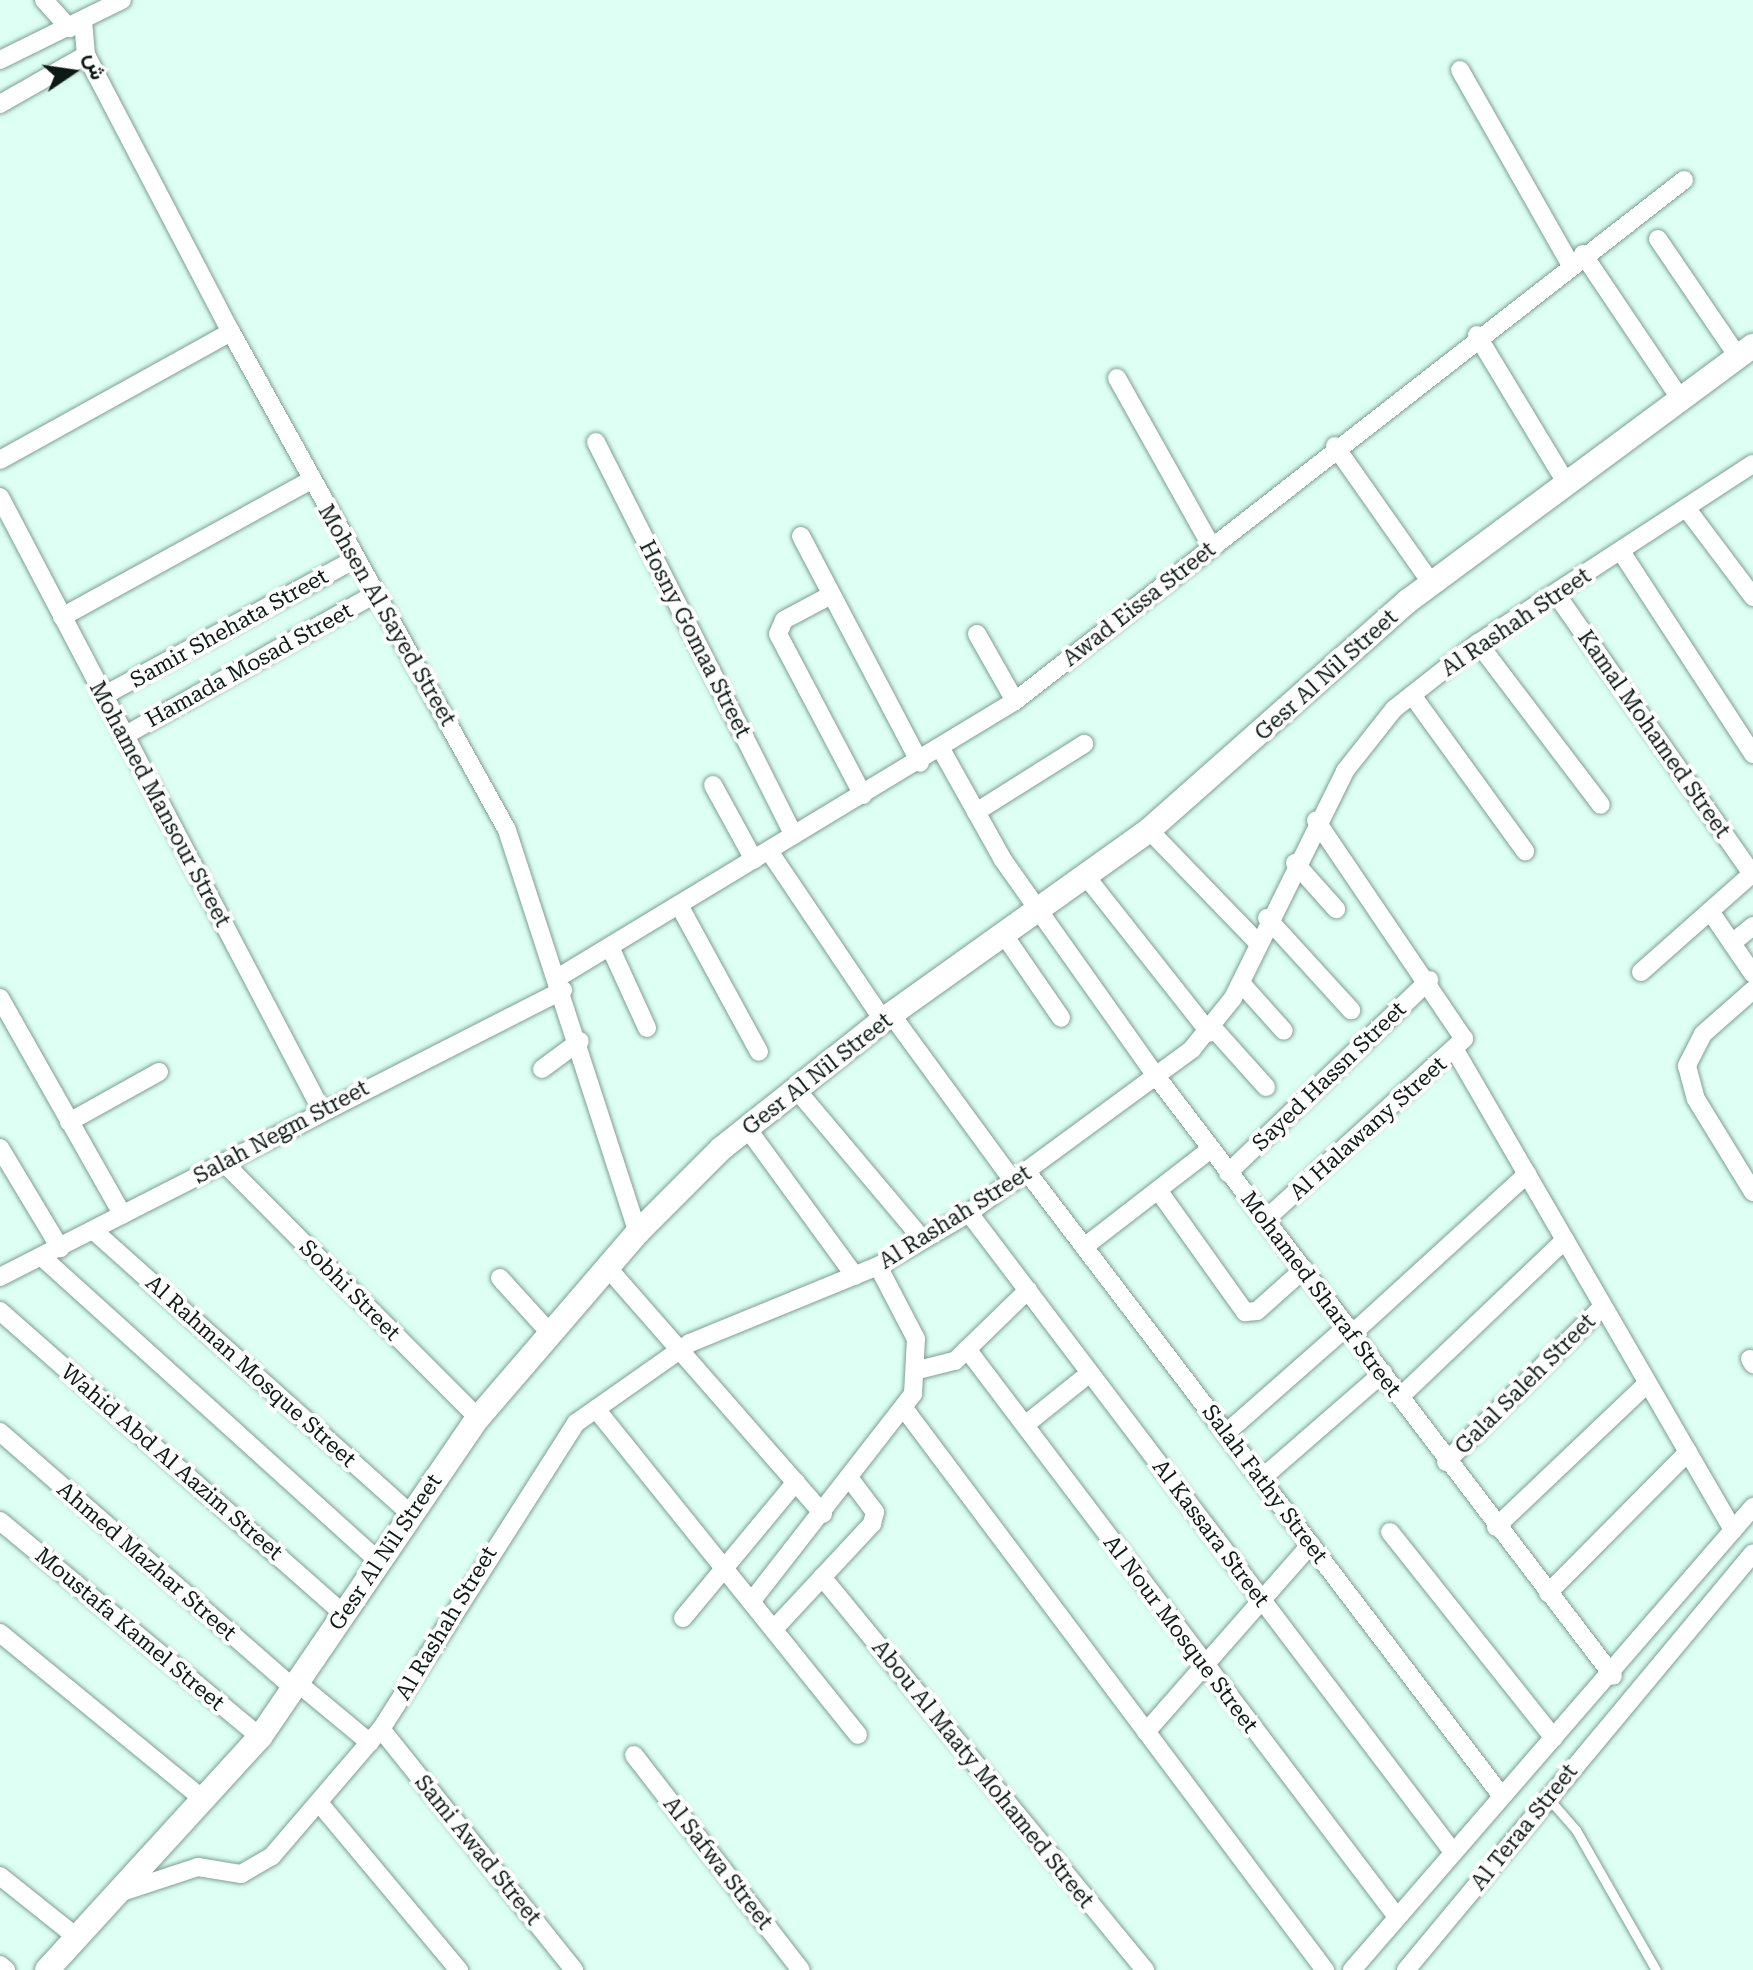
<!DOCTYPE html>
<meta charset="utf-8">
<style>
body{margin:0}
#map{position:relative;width:1753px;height:1970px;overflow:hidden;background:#ddfff4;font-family:"Roboto Serif",Vazirmatn,serif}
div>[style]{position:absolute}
.roads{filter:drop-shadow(0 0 2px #7f9e94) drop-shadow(0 0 2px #7f9e94)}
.service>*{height:9px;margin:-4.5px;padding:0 4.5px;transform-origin:4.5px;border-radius:4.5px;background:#fff}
.minor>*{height:18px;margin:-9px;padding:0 9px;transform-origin:9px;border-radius:9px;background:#fff}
.tertiary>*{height:24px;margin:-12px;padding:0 12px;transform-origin:12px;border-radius:12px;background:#fff}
span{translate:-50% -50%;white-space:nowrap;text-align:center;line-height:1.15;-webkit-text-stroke:8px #fff;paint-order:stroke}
.street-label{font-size:22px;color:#0e1a16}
.north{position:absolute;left:32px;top:32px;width:80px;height:80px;-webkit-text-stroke:6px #fff;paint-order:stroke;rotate:77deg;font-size:22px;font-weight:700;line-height:32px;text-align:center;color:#0e1a16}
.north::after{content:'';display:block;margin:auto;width:28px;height:36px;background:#0e1a16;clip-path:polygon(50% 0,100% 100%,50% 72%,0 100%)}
</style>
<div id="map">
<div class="roads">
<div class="service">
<div style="left:1548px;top:1798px;width:43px;rotate:48.8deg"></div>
<div style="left:1576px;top:1830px;width:161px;rotate:60.3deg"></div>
</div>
<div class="minor">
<div style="left:44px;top:0;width:38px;rotate:48deg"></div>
<div style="left:83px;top:21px;width:34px;rotate:85deg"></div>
<div style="left:86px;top:55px;width:313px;rotate:62.4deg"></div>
<div style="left:231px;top:332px;width:569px;rotate:61deg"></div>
<div style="left:507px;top:830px;width:423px;rotate:72deg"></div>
<div style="left:0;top:60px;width:136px;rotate:-26.2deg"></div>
<div style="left:1460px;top:70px;width:223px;rotate:60.4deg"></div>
<div style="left:0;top:104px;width:99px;rotate:-29.7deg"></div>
<div style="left:1658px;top:239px;width:144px;rotate:55.8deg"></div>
<div style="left:1583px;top:254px;width:176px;rotate:56.1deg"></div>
<div style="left:1477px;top:335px;width:176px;rotate:58.9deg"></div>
<div style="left:1117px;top:378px;width:194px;rotate:60.7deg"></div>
<div style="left:596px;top:442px;width:440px;rotate:63.3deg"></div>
<div style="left:1335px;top:446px;width:169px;rotate:54.9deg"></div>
<div style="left:0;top:460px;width:264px;rotate:-29deg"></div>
<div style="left:0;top:497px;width:693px;rotate:62.33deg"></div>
<div style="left:1687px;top:509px;width:110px;rotate:53.1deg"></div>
<div style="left:801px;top:536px;width:256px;rotate:62.3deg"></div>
<div style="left:1622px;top:553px;width:240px;rotate:56.9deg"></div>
<div style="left:1556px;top:594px;width:342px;rotate:55deg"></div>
<div style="left:831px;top:595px;width:53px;rotate:152deg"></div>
<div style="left:784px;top:620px;width:15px;rotate:113deg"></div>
<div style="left:778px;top:634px;width:182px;rotate:62.2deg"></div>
<div style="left:62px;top:617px;width:284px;rotate:-28.8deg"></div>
<div style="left:977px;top:634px;width:77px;rotate:60.4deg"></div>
<div style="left:1478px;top:643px;width:203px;rotate:52.8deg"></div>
<div style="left:1412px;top:695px;width:193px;rotate:54.1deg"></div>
<div style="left:103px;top:696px;width:285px;rotate:-28.5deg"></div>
<div style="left:124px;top:736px;width:286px;rotate:-29.5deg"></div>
<div style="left:941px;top:749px;width:127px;rotate:60.8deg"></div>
<div style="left:1003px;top:860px;width:265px;rotate:54.7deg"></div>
<div style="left:1156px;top:1076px;width:754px;rotate:52.7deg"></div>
<div style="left:713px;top:785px;width:85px;rotate:61.3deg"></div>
<div style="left:976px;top:812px;width:128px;rotate:-32.2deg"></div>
<div style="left:1149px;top:830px;width:156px;rotate:46deg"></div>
<div style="left:769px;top:851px;width:204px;rotate:56deg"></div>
<div style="left:1295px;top:863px;width:62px;rotate:48.3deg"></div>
<div style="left:1085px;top:875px;width:201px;rotate:51.7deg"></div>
<div style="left:679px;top:905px;width:167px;rotate:61.4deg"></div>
<div style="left:1710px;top:911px;width:76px;rotate:55.7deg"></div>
<div style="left:1267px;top:918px;width:125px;rotate:47.6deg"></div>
<div style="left:1002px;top:932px;width:104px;rotate:55.5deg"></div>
<div style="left:1732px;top:943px;width:27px;rotate:-39deg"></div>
<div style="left:610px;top:947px;width:89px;rotate:65.4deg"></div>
<div style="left:1641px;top:972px;width:149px;rotate:-41.5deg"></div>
<div style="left:559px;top:977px;width:533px;rotate:-31.18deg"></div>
<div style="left:1015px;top:701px;width:848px;rotate:-37.91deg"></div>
<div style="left:1241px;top:983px;width:64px;rotate:48.1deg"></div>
<div style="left:1753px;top:990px;width:67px;rotate:138.7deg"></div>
<div style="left:1703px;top:1034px;width:36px;rotate:117deg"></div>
<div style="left:1687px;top:1066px;width:34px;rotate:75deg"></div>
<div style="left:1696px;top:1099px;width:109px;rotate:58.5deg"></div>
<div style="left:0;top:998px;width:249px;rotate:60.5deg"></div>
<div style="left:891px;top:1014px;width:208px;rotate:53.8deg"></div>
<div style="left:1214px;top:1029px;width:78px;rotate:48.1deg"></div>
<div style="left:1455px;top:1050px;width:555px;rotate:59.92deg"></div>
<div style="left:542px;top:1069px;width:47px;rotate:-36.4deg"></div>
<div style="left:796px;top:1089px;width:197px;rotate:49.9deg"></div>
<div style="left:69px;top:1122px;width:103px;rotate:-29.1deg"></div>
<div style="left:747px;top:1128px;width:183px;rotate:53.9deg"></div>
<div style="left:0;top:1148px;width:117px;rotate:59deg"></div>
<div style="left:223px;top:1162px;width:361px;rotate:45.1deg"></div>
<div style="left:1028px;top:1173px;width:781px;rotate:52.75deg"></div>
<div style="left:1228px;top:1173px;width:279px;rotate:-43.8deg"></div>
<div style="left:1158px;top:1190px;width:150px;rotate:54.5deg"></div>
<div style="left:1245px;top:1312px;width:12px;rotate:-5deg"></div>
<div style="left:1257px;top:1311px;width:63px;rotate:-41.8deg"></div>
<div style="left:969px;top:1213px;width:802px;rotate:52.86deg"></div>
<div style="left:1266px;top:1219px;width:268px;rotate:-42.3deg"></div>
<div style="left:1464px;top:1039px;width:264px;rotate:-124.1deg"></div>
<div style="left:93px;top:1230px;width:424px;rotate:41.8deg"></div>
<div style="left:1084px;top:1247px;width:160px;rotate:-37.7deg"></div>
<div style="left:42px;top:1257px;width:453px;rotate:42.1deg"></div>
<div style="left:607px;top:1267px;width:328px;rotate:48.8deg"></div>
<div style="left:0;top:1277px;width:632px;rotate:-27.01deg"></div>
<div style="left:500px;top:1278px;width:74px;rotate:47.7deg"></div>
<div style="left:0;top:1311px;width:457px;rotate:41.4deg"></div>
<div style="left:1353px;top:1333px;width:236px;rotate:-42.4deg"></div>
<div style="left:967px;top:1349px;width:712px;rotate:52.87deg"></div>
<div style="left:1750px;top:1359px;width:6px;rotate:59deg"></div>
<div style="left:918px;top:1370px;width:38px;rotate:-14deg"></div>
<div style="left:955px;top:1361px;width:102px;rotate:-44.2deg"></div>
<div style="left:1400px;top:1397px;width:228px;rotate:-43.6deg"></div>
<div style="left:596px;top:1409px;width:418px;rotate:51.2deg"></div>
<div style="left:906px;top:1411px;width:699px;rotate:53.15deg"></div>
<div style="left:1025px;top:1425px;width:83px;rotate:-38.7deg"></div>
<div style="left:0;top:1432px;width:391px;rotate:41.1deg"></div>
<div style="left:1226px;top:1433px;width:162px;rotate:-41.3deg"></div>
<div style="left:1446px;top:1462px;width:221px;rotate:-44.8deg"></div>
<div style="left:1261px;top:1479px;width:162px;rotate:-41deg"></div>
<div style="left:0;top:1521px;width:338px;rotate:39.7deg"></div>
<div style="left:1496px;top:1527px;width:209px;rotate:-43.5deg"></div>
<div style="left:1390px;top:1532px;width:263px;rotate:51.5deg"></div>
<div style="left:822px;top:1577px;width:509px;rotate:50.58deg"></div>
<div style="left:1548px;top:1593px;width:199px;rotate:-45.2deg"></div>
<div style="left:751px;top:1602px;width:264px;rotate:-52.1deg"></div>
<div style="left:913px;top:1394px;width:55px;rotate:-86.9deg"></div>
<div style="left:916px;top:1339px;width:82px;rotate:-117.5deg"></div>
<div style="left:683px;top:1618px;width:177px;rotate:-50.3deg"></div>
<div style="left:774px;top:1629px;width:144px;rotate:-47deg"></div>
<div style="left:872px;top:1524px;width:12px;rotate:-76deg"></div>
<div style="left:875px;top:1512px;width:40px;rotate:-127deg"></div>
<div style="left:0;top:1633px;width:265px;rotate:39.3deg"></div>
<div style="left:299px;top:1684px;width:92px;rotate:39.7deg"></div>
<div style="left:381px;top:1729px;width:309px;rotate:51.3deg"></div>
<div style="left:1146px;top:1732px;width:250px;rotate:-48.7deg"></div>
<div style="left:634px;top:1755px;width:272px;rotate:52.2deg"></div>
<div style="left:320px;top:1804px;width:217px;rotate:50.1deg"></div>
<div style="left:0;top:1876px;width:101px;rotate:38.6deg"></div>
<div style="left:122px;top:1892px;width:80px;rotate:-18.2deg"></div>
<div style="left:198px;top:1867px;width:44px;rotate:9.2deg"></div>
<div style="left:241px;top:1874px;width:36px;rotate:-30deg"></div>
<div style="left:272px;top:1856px;width:167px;rotate:-49.4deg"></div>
<div style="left:381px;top:1729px;width:363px;rotate:-57.5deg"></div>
<div style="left:576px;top:1423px;width:139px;rotate:-35.1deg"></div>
<div style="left:690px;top:1343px;width:203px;rotate:-22.3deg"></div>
<div style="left:878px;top:1266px;width:105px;rotate:-30.2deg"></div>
<div style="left:969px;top:1213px;width:277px;rotate:-36.3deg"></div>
<div style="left:1192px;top:1049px;width:65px;rotate:-51.2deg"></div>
<div style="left:1233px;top:998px;width:253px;rotate:-63.7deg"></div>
<div style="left:1345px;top:771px;width:79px;rotate:-51.7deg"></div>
<div style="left:1394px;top:709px;width:107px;rotate:-38.2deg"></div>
<div style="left:1478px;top:643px;width:328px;rotate:-33.1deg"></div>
<div style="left:0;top:1965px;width:8px;rotate:40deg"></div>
<div style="left:1352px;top:1970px;width:613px;rotate:-49.1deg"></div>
<div style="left:1406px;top:1970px;width:542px;rotate:-50.23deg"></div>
</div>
<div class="tertiary">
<div style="left:47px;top:1970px;width:316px;rotate:-47.6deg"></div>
<div style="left:260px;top:1737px;width:386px;rotate:-55.7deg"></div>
<div style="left:478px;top:1418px;width:245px;rotate:-49.3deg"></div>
<div style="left:638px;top:1232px;width:117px;rotate:-45deg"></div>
<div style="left:721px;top:1149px;width:207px;rotate:-38.5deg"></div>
<div style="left:883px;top:1020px;width:327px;rotate:-35.5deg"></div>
<div style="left:1149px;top:830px;width:346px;rotate:-41.5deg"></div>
<div style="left:1408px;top:601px;width:429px;rotate:-36.5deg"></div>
</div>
</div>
<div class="street-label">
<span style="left:1139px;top:604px;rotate:-38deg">Awad Eissa Street</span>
<span style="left:387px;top:615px;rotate:60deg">Mohsen Al Sayed Street</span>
<span style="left:1516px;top:622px;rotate:-34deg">Al Rashah Street</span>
<span style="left:229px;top:628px;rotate:-29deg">Samir Shehata Street</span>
<span style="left:695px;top:639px;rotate:63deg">Hosny Gomaa Street</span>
<span style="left:249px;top:665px;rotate:-29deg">Hamada Mosad Street</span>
<span style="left:1326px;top:675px;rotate:-42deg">Gesr Al Nil Street</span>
<span style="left:1654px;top:734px;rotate:55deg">Kamal Mohamed Street</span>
<span style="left:160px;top:804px;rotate:62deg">Mohamed Mansour Street</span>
<span style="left:817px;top:1074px;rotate:-38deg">Gesr Al Nil Street</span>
<span style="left:1329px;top:1076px;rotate:-44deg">Sayed Hassn Street</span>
<span style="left:1368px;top:1128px;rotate:-42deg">Al Halawany Street</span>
<span style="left:281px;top:1132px;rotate:-28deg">Salah Negm Street</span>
<span style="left:955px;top:1217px;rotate:-32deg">Al Rashah Street</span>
<span style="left:350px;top:1290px;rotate:45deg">Sobhi Street</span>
<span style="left:1321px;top:1294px;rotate:53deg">Mohamed Sharaf Street</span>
<span style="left:251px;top:1371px;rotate:42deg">Al Rahman Mosque Street</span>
<span style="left:1525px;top:1384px;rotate:-45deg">Galal Saleh Street</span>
<span style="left:172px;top:1462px;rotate:41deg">Wahid Abd Al Aazim Street</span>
<span style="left:1265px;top:1484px;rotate:53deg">Salah Fathy Street</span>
<span style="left:1211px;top:1533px;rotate:53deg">Al Kassara Street</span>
<span style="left:385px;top:1552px;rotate:-56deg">Gesr Al Nil Street</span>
<span style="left:147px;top:1561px;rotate:41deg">Ahmed Mazhar Street</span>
<span style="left:446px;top:1623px;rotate:-59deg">Al Rashah Street</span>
<span style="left:130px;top:1629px;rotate:40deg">Moustafa Kamel Street</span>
<span style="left:1181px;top:1634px;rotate:53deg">Al Nour Mosque Street</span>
<span style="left:983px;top:1774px;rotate:51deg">Abou Al Maaty Mohamed Street</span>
<span style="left:1524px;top:1827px;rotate:-51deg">Al Teraa Street</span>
<span style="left:478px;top:1850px;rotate:51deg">Sami Awad Street</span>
<span style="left:718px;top:1863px;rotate:52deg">Al Safwa Street</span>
</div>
<div class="north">ش</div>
</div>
